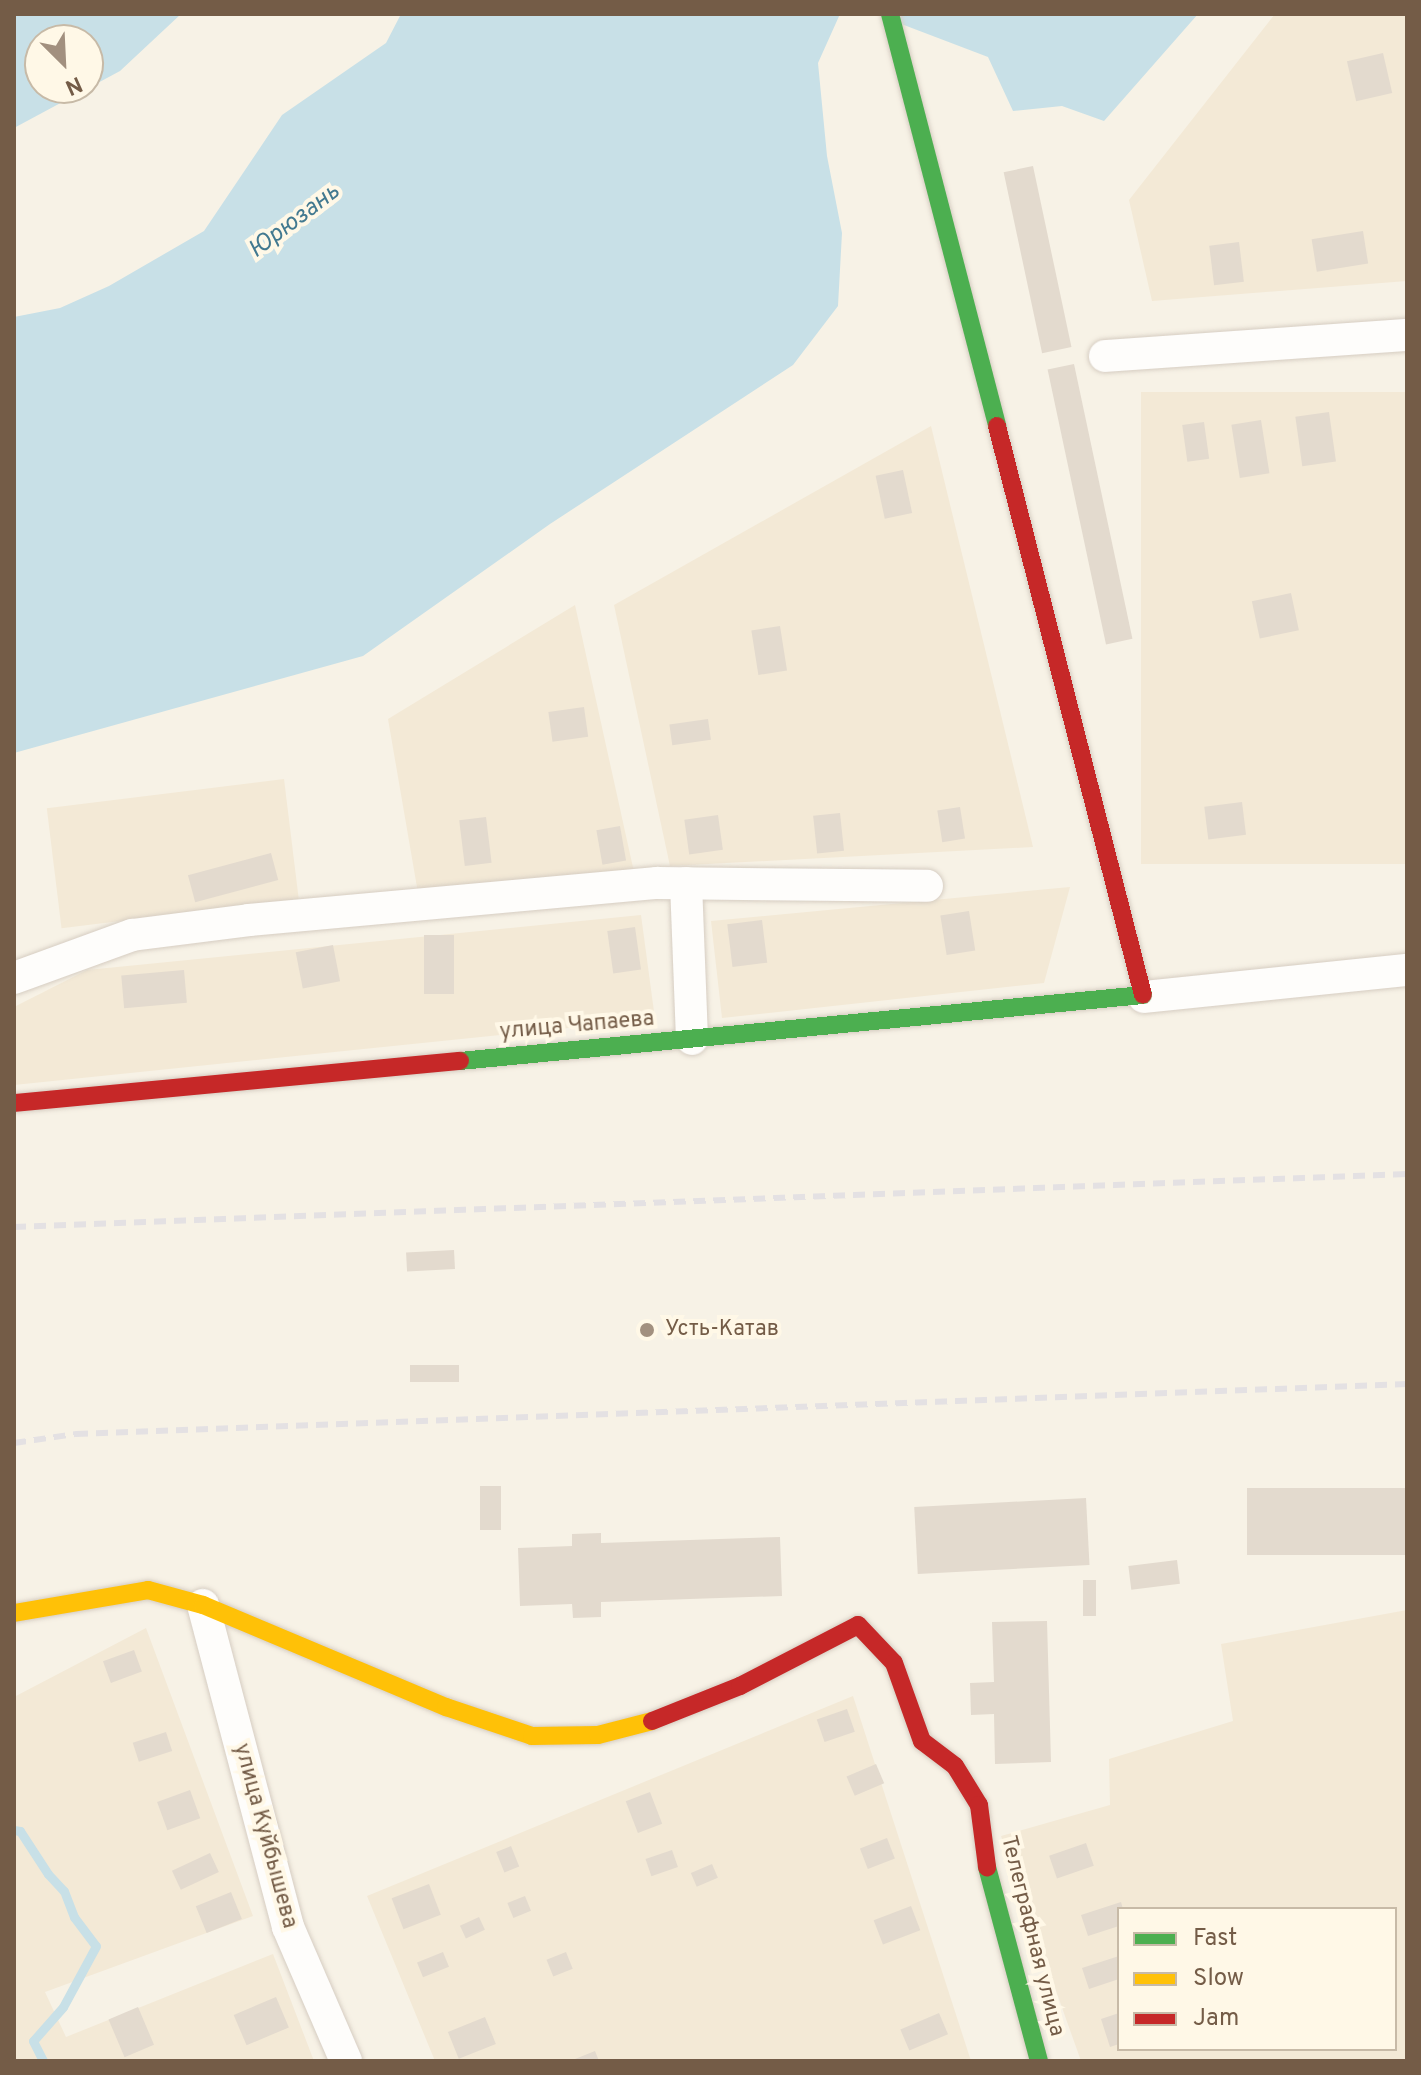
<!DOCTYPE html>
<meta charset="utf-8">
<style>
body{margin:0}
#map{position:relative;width:1421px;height:2075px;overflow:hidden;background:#f7f2e6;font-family:Overpass,sans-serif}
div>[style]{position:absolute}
.residential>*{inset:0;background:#f3e9d6;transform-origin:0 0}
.water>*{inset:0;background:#c8e0e7}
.stream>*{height:9px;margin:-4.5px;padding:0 4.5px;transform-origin:4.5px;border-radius:4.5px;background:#c8e0e7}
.building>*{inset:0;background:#e3dace;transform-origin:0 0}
.roads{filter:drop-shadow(0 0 2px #d6cdc2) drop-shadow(0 0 2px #d6cdc2)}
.street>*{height:32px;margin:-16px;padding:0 16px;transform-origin:16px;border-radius:16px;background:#fefdfb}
.fast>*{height:18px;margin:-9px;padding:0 9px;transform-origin:9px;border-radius:9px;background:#4caf50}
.slow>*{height:18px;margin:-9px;padding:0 9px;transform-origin:9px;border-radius:9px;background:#ffc107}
.jam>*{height:18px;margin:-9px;padding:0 9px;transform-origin:9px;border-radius:9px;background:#c62828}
.rail>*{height:6px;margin-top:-3px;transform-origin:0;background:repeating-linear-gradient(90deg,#e4e1e3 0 12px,transparent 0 20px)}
.dots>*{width:22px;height:22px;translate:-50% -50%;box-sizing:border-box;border:4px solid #fff8e7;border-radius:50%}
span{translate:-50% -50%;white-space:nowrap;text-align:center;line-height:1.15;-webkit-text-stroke:8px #fff8e7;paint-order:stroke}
.street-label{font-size:22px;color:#745c47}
.poi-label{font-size:22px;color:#745c47}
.left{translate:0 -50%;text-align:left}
.water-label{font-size:24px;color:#427990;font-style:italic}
.frame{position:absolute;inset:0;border:16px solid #745c47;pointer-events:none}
.legend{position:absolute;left:1117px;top:1907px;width:280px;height:144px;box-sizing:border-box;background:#fff8e7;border:2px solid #c7baa7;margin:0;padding:10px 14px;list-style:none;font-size:24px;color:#745c47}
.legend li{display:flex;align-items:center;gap:16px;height:40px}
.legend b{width:40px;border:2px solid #c7baa7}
.north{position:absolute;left:24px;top:24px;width:80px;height:80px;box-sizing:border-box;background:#fff8e7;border:2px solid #c7baa7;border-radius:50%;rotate:156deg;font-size:22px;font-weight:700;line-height:32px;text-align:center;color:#745c47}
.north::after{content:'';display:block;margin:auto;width:28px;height:36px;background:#a2907f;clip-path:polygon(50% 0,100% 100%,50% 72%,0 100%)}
</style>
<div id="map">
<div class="residential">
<div style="clip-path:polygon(1275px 14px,1407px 14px,1407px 281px,1152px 301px,1129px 200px)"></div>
<div style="left:1407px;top:392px;width:472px;height:266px;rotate:90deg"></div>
<div style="clip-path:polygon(931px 426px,1033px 847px,670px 866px,614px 605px)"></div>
<div style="clip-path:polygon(575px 605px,634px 872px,418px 893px,388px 719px)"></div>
<div style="left:284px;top:779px;width:121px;height:239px;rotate:83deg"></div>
<div style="clip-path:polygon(1070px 887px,1044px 983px,722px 1018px,711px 921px)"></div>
<div style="clip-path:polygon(641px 915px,655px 1019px,14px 1085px,14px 1007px,87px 970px)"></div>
<div style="clip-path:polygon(evenodd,1407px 1610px,1407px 2061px,1081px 2061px,1001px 1836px,1110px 1805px,1109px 1759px,1233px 1721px,1221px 1644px,1407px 1610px,1119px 1909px,1395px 1909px,1395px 2049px,1119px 2049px,1119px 1909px)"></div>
<div style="clip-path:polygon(146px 1628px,253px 1916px,45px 1992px,66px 2037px,273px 1954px,314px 2061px,14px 2061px,14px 1697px)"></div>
<div style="clip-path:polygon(853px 1696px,971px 2061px,435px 2061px,367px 1896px)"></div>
</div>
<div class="water">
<div style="clip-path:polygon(evenodd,14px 14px,181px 14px,120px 71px,14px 128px,14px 14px,40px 40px,88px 40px,88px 88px,40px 88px,40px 40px)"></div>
<div style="clip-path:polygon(401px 14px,840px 14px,818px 63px,827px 156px,842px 233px,838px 306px,793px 365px,550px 524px,363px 656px,14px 753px,14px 317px,60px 308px,109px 286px,204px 231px,282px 115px,386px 43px)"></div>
<div style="clip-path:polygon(875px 14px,1198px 14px,1104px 121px,1062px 106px,1013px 111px,988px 57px)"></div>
</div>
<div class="stream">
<div style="left:14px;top:1830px;width:6px;rotate:9deg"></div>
<div style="left:20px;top:1831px;width:51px;rotate:56.9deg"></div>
<div style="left:48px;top:1874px;width:23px;rotate:47deg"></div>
<div style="left:64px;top:1891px;width:28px;rotate:69deg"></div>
<div style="left:74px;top:1917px;width:36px;rotate:53deg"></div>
<div style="left:96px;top:1946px;width:69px;rotate:118.4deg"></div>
<div style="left:63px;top:2007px;width:45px;rotate:131.4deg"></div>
<div style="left:33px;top:2041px;width:22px;rotate:63deg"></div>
</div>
<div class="building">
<div style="left:1383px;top:53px;width:41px;height:37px;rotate:77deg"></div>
<div style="left:1033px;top:166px;width:185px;height:30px;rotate:78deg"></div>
<div style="left:1363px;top:231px;width:33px;height:52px;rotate:81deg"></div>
<div style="left:1239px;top:242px;width:40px;height:30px;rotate:83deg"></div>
<div style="left:1074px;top:364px;width:281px;height:27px;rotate:78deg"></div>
<div style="left:1329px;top:412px;width:50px;height:34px;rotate:82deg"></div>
<div style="left:1261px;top:420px;width:54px;height:30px;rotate:81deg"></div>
<div style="left:1204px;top:422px;width:37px;height:22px;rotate:82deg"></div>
<div style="left:903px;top:470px;width:44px;height:28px;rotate:78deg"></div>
<div style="left:1291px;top:593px;width:38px;height:40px;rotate:78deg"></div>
<div style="left:780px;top:626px;width:45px;height:29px;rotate:81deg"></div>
<div style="left:584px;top:707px;width:30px;height:36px;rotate:82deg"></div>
<div style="left:708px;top:719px;width:21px;height:39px;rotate:82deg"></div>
<div style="left:1242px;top:802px;width:33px;height:38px;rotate:83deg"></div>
<div style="left:960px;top:807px;width:32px;height:23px;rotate:81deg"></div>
<div style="left:840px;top:813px;width:38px;height:27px;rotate:84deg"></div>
<div style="left:718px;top:815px;width:35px;height:34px;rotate:82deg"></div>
<div style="left:486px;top:817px;width:46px;height:27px;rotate:83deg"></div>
<div style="left:620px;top:826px;width:35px;height:24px;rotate:80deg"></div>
<div style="left:271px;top:853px;width:28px;height:86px;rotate:75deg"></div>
<div style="left:969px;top:911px;width:40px;height:29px;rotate:81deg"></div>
<div style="left:762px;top:920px;width:43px;height:35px;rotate:83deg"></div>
<div style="left:635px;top:927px;width:43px;height:28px;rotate:82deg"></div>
<div style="left:424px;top:935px;width:30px;height:59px"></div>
<div style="left:333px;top:945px;width:37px;height:38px;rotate:79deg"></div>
<div style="left:184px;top:970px;width:33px;height:63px;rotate:85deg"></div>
<div style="left:454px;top:1250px;width:19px;height:48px;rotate:87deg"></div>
<div style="left:459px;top:1365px;width:17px;height:49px;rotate:90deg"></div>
<div style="left:480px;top:1486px;width:21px;height:44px"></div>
<div style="left:1407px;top:1488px;width:67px;height:160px;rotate:90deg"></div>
<div style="left:1086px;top:1498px;width:67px;height:172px;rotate:87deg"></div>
<div style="clip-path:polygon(601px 1533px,601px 1543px,780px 1537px,782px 1596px,601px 1602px,601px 1617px,573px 1618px,572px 1604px,520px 1606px,518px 1548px,572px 1546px,572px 1534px)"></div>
<div style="left:1177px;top:1560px;width:24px;height:49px;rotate:83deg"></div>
<div style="left:1083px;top:1580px;width:13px;height:36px"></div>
<div style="clip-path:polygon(1047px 1621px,1051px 1762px,995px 1764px,994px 1714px,971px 1715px,970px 1683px,994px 1682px,992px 1622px)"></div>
<div style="left:134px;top:1650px;width:23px;height:33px;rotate:70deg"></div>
<div style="left:847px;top:1709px;width:24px;height:32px;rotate:71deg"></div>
<div style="left:166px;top:1732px;width:20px;height:35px;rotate:72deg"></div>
<div style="left:876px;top:1764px;width:21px;height:32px;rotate:67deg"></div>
<div style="left:190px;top:1790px;width:30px;height:35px;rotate:70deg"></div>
<div style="left:650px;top:1792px;width:34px;height:26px;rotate:69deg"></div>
<div style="left:887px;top:1838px;width:22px;height:29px;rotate:69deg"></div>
<div style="left:1086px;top:1843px;width:24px;height:39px;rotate:71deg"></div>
<div style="left:511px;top:1846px;width:22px;height:16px;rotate:68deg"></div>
<div style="left:672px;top:1850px;width:18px;height:28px;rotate:71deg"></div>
<div style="left:210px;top:1853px;width:21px;height:42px;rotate:65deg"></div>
<div style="left:712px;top:1864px;width:15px;height:23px;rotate:67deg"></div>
<div style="left:429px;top:1884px;width:33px;height:40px;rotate:69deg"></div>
<div style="left:231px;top:1892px;width:29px;height:38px;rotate:68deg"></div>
<div style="left:525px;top:1896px;width:16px;height:19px;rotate:68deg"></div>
<div style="clip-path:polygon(1121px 1902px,1123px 1909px,1119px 1909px,1119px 1926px,1088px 1936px,1081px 1915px)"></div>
<div style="left:911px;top:1906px;width:26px;height:40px;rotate:69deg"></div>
<div style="left:479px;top:1917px;width:14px;height:21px;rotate:65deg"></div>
<div style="left:443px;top:1952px;width:16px;height:28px;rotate:68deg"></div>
<div style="left:566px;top:1952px;width:18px;height:21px;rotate:68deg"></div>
<div style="clip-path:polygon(1119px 1956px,1119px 1979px,1089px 1989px,1082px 1968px)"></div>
<div style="left:276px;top:1997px;width:33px;height:46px;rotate:67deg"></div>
<div style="left:138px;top:2007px;width:41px;height:32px;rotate:67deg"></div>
<div style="left:939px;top:2013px;width:23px;height:42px;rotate:67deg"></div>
<div style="clip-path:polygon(1119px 2013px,1119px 2044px,1110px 2047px,1101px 2019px)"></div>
<div style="left:485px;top:2017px;width:29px;height:40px;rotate:68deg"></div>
<div style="clip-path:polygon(595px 2051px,599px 2061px,570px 2061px)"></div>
</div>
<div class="roads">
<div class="street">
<div style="left:1105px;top:356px;width:303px;rotate:-4deg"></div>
<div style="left:686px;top:883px;width:156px;rotate:87.8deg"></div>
<div style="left:14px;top:978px;width:126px;rotate:-20deg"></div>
<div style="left:132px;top:935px;width:118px;rotate:-7.3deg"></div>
<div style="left:249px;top:920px;width:410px;rotate:-5.2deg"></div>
<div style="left:657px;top:883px;width:270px;rotate:0.6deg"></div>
<div style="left:1144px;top:997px;width:264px;rotate:-5.9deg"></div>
<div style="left:203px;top:1605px;width:333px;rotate:75.2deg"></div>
<div style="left:288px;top:1927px;width:146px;rotate:66.6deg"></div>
</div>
<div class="fast">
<div style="left:890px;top:14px;width:426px;rotate:75.4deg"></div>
<div style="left:460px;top:1061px;width:686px;rotate:-5.52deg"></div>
<div style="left:987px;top:1867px;width:201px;rotate:75deg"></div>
</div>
<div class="slow">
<div style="left:14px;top:1613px;width:136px;rotate:-9.7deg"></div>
<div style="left:148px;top:1590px;width:57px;rotate:15.3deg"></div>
<div style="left:203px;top:1605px;width:264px;rotate:22.8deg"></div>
<div style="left:446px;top:1707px;width:91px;rotate:18.6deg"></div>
<div style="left:532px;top:1736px;width:66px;rotate:-0.9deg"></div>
<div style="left:598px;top:1735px;width:56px;rotate:-14.5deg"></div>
</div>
<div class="jam">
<div style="left:997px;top:426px;width:587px;rotate:75.61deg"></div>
<div style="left:14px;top:1103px;width:448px;rotate:-5.4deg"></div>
<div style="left:652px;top:1721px;width:95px;rotate:-21.7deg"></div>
<div style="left:740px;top:1686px;width:133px;rotate:-27.3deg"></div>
<div style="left:858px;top:1625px;width:52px;rotate:46.5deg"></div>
<div style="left:894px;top:1663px;width:83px;rotate:70.3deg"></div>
<div style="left:922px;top:1741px;width:41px;rotate:37.1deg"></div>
<div style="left:955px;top:1766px;width:46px;rotate:58.4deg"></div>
<div style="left:979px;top:1805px;width:63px;rotate:82.6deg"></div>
</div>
</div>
<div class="rail">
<div style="left:14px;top:1227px;width:1394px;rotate:-2.18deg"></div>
<div style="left:14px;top:1443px;width:63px;rotate:-8.3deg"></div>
<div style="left:76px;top:1434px;width:1332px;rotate:-2.15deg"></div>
</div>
<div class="dots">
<div style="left:647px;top:1330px;background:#a2907f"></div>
</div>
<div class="street-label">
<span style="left:577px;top:1026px;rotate:-5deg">улица Чапаева</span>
<span style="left:265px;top:1836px;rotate:75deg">улица Куйбышева</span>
<span style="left:1032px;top:1936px;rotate:76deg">Телеграфная улица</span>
</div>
<div class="poi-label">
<span class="left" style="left:665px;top:1330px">Усть-Катав</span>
</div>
<div class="water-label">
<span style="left:295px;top:222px;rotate:-37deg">Юрюзань</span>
</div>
<div class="frame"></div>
<ul class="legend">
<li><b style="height:10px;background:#4caf50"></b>Fast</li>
<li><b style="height:10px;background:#ffc107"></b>Slow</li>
<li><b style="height:10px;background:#c62828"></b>Jam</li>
</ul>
<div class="north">N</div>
</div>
